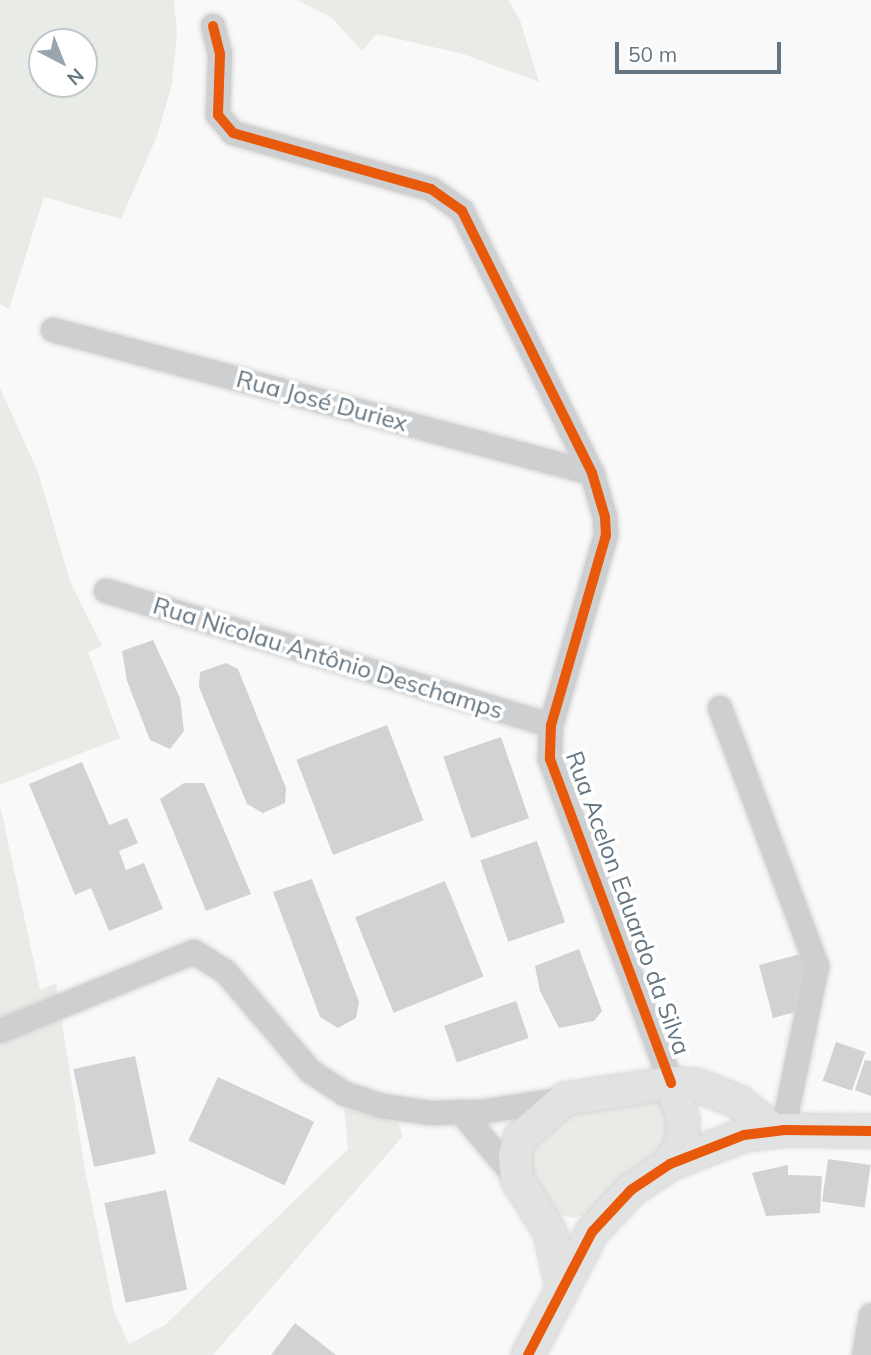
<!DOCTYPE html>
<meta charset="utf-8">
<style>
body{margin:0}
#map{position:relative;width:871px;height:1355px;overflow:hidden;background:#f9f9f9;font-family:Mulish,sans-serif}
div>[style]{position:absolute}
.green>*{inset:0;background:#e8ebe6}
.building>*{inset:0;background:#d0d2d3;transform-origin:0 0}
.roads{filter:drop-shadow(0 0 2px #d5d6d7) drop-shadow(0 0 2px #d5d6d7)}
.minor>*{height:24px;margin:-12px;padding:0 12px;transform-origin:12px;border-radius:12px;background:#cecfd0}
.major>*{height:32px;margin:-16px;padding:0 16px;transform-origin:16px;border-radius:16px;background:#e1e2e2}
.cycleway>*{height:10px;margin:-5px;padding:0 5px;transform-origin:5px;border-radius:5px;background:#e8590c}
span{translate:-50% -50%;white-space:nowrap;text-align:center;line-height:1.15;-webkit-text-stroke:7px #fff;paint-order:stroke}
.street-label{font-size:24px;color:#657683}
.north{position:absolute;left:28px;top:28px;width:70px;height:70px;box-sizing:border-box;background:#fff;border:2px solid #c1c8cd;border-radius:50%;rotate:138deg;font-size:19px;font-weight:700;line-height:28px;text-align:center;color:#657683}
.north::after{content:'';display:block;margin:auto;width:24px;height:32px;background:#99a4ac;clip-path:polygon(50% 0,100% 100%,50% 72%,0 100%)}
.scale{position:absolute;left:615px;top:42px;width:166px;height:32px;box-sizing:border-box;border:4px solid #657683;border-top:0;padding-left:9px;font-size:21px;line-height:24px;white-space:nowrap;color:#657683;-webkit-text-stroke:5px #fff;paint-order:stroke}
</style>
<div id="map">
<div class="green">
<div style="clip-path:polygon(evenodd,0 0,174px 0,177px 34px,172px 84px,157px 136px,121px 219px,44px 197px,9px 309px,0 304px,0 0,42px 42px,84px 42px,84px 84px,42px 84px,42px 42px)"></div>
<div style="clip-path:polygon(297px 0,508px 0,520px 20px,539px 82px,463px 54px,377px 34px,362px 51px,332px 18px)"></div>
<div style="clip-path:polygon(0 388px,38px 472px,70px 581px,102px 646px,88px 652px,120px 738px,0 785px)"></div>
<div style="clip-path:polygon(0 805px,40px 990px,56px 983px,85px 1170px,114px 1311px,129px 1344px,165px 1325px,348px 1149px,344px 1108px,398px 1123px,403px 1136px,213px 1355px,0 1355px)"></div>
<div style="clip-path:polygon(666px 1090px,676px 1118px,666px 1160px,598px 1212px,574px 1218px,544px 1211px,525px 1176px,526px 1144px,567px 1107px)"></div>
</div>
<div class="building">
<div style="clip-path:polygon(153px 640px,180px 698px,184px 731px,170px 749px,150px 740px,127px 681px,122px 651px)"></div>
<div style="clip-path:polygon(226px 663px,238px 669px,286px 788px,285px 803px,263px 813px,247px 804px,199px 687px,200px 672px)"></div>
<div style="left:387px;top:725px;width:102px;height:97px;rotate:69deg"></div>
<div style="left:501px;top:737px;width:86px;height:61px;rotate:71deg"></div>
<div style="clip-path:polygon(82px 762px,109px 825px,127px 818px,138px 843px,119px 851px,126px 870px,144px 863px,163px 909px,109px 931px,91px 888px,75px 895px,29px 784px)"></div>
<div style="clip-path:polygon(184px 783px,204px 783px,251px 894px,206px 911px,160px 799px)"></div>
<div style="left:537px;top:841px;width:86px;height:60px;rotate:71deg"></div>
<div style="clip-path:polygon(312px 879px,359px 1002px,356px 1018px,338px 1028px,320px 1017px,273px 892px)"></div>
<div style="left:445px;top:881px;width:103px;height:97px;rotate:68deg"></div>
<div style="clip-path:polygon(579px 949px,602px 1011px,594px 1021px,559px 1028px,540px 991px,535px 966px)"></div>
<div style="clip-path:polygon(808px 952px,803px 1010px,773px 1018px,759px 965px)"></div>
<div style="left:516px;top:1001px;width:39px;height:76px;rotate:71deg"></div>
<div style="left:836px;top:1042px;width:31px;height:41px;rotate:19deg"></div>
<div style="left:135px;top:1056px;width:100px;height:63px;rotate:78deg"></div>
<div style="clip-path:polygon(865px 1060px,871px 1061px,871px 1096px,855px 1090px)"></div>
<div style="left:218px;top:1077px;width:106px;height:70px;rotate:25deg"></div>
<div style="left:828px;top:1159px;width:43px;height:43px;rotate:8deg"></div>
<div style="clip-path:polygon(788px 1165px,788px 1175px,822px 1176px,820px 1213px,766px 1216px,752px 1173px)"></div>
<div style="left:166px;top:1190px;width:102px;height:63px;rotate:78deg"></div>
<div style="clip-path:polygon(295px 1323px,336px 1355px,271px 1355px)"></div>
</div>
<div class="roads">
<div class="minor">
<div style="left:213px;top:26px;width:29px;rotate:76deg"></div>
<div style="left:220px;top:54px;width:61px;rotate:91.9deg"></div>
<div style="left:218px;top:115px;width:23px;rotate:50deg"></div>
<div style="left:233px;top:133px;width:206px;rotate:15.8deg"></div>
<div style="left:431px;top:189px;width:38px;rotate:35deg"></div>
<div style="left:462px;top:211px;width:292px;rotate:63.6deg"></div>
<div style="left:592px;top:473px;width:46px;rotate:73.5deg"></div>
<div style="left:605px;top:517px;width:18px;rotate:87deg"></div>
<div style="left:606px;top:535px;width:198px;rotate:106.1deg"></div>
<div style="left:551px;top:725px;width:34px;rotate:92deg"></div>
<div style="left:550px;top:759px;width:346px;rotate:69.5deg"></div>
<div style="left:53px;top:330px;width:558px;rotate:14.86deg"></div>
<div style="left:106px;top:591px;width:465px;rotate:16.8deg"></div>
<div style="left:720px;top:708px;width:276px;rotate:69.4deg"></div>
<div style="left:817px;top:966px;width:167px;rotate:101.7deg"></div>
<div style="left:0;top:1031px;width:209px;rotate:-22.2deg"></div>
<div style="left:194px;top:952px;width:36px;rotate:32deg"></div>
<div style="left:225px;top:971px;width:131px;rotate:49.6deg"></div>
<div style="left:310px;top:1071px;width:42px;rotate:33.3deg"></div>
<div style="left:345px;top:1094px;width:38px;rotate:18deg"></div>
<div style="left:381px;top:1106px;width:49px;rotate:8.1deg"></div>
<div style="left:430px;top:1113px;width:51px;rotate:-1.1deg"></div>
<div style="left:481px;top:1112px;width:85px;rotate:-8.8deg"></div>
<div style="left:461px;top:1112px;width:87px;rotate:50.1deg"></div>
<div style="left:864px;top:1355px;width:40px;rotate:-80deg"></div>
</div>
<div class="major">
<div style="left:670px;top:1164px;width:26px;rotate:-62deg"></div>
<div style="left:682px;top:1141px;width:21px;rotate:-87deg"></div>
<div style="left:683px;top:1120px;width:39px;rotate:-108deg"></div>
<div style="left:562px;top:1286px;width:55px;rotate:-102.5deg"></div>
<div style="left:550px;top:1232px;width:62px;rotate:-121.9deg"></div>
<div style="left:517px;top:1179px;width:23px;rotate:-95deg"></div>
<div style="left:515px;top:1156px;width:19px;rotate:-74deg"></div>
<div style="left:520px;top:1138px;width:60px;rotate:-40.9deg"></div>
<div style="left:565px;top:1099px;width:107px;rotate:-8.6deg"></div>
<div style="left:671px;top:1083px;width:25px;rotate:5deg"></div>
<div style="left:696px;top:1085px;width:46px;rotate:21.6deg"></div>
<div style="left:739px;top:1102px;width:46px;rotate:38.9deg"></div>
<div style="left:528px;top:1355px;width:139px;rotate:-62.5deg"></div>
<div style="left:592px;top:1232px;width:57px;rotate:-47.1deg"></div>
<div style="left:631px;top:1190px;width:47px;rotate:-33.7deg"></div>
<div style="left:670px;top:1164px;width:79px;rotate:-21.4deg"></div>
<div style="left:744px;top:1135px;width:39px;rotate:-7deg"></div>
<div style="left:783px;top:1130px;width:88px;rotate:0.7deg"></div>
</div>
</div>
<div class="cycleway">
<div style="left:213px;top:26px;width:29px;rotate:76deg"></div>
<div style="left:220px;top:54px;width:61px;rotate:91.9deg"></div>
<div style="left:218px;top:115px;width:23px;rotate:50deg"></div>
<div style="left:233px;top:133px;width:206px;rotate:15.8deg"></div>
<div style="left:431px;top:189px;width:38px;rotate:35deg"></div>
<div style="left:462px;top:211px;width:292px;rotate:63.6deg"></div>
<div style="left:592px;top:473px;width:46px;rotate:73.5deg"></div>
<div style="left:605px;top:517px;width:18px;rotate:87deg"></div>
<div style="left:606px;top:535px;width:198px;rotate:106.1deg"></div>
<div style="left:551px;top:725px;width:34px;rotate:92deg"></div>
<div style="left:550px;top:759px;width:346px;rotate:69.5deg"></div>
<div style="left:528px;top:1355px;width:139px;rotate:-62.5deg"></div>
<div style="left:592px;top:1232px;width:57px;rotate:-47.1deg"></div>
<div style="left:631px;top:1190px;width:47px;rotate:-33.7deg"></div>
<div style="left:670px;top:1164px;width:79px;rotate:-21.4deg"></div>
<div style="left:744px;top:1135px;width:39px;rotate:-7deg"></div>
<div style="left:783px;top:1130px;width:88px;rotate:0.7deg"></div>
</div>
<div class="street-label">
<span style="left:322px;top:401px;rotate:15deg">Rua José Duriex</span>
<span style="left:328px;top:658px;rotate:17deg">Rua Nicolau Antônio Deschamps</span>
<span style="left:628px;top:903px;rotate:70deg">Rua Acelon Eduardo da Silva</span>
</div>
<div class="north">N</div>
<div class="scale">50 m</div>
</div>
